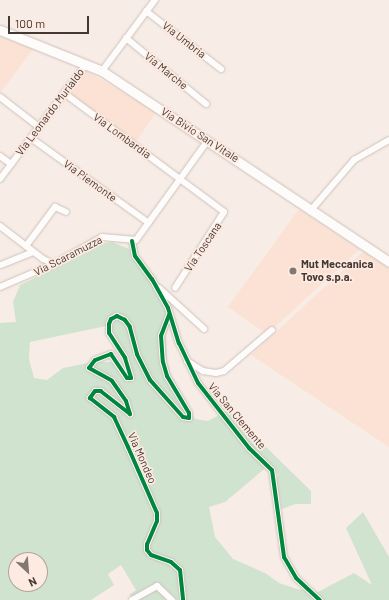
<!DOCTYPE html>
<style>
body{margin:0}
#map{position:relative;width:389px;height:600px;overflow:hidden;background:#f7ece6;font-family:Barlow,sans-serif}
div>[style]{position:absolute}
.built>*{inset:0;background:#fbe2d4}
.green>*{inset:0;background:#d0e3cf}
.roads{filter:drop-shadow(0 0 1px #ccc2bc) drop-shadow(0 0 1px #ccc2bc)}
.minor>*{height:6px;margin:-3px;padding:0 3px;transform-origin:3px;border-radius:3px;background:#fefcfb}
.secondary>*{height:9px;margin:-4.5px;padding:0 4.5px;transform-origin:4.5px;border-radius:4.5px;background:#fefcfb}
.cycleway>*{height:4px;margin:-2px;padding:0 2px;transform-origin:2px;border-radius:2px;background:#00873e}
.dots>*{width:11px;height:11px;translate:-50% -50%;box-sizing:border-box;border:2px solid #fdeae0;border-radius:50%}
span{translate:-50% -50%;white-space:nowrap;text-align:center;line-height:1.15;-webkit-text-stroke:3.5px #fdeae0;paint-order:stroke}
.street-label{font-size:11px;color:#453832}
.poi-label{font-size:11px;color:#453832;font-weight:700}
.left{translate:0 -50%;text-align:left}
.north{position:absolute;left:8px;top:552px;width:40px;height:40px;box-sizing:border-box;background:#fdeae0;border:1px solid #b3a39a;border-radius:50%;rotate:154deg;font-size:11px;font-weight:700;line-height:16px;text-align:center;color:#453832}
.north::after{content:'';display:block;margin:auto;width:14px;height:18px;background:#837771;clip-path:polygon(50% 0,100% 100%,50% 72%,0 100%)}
.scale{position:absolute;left:8px;top:16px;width:81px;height:18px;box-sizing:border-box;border:2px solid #453832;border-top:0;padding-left:5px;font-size:12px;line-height:14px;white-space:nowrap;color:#453832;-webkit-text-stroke:3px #fdeae0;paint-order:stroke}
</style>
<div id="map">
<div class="built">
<div style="clip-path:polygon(0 37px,33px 49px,0 93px)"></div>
<div style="clip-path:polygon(87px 71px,159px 114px,156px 113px,134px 144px,68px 95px)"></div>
<div style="clip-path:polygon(299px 209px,360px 249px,267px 334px,228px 307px)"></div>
<div style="clip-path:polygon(364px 251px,389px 268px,389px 447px,251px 355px)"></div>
</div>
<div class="green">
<div style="clip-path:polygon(evenodd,112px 242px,129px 249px,159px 290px,172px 325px,169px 324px,166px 335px,167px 362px,171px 375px,195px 419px,208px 421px,228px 410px,311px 491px,311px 504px,295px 504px,282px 509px,276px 481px,278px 474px,269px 465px,225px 502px,209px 507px,215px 537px,233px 559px,265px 573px,279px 583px,297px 589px,318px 592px,354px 573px,372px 585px,346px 528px,363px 512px,389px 557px,389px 600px,138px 600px,129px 595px,136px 590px,121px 565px,108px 574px,114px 585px,91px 600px,0 600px,0 323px,16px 322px,13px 302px,20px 285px,68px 262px,99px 244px,112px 242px,106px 326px,127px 369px,111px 362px,93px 362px,63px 368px,47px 380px,34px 378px,29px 359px,30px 342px,106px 326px,112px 242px,16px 560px,40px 560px,40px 584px,16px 584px,16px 560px)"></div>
</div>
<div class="roads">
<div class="minor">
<div style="left:146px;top:11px;width:95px;rotate:37.7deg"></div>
<div style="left:126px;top:38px;width:104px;rotate:39.5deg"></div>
<div style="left:102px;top:71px;width:89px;rotate:-53.3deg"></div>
<div style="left:64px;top:93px;width:199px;rotate:36.6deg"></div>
<div style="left:224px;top:212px;width:90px;rotate:122.8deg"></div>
<div style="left:0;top:97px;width:49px;rotate:37.6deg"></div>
<div style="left:31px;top:138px;width:145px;rotate:35.8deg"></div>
<div style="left:0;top:156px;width:14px;rotate:36deg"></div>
<div style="left:0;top:179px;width:144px;rotate:-53.2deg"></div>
<div style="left:312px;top:209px;width:65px;rotate:-49.4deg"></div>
<div style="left:354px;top:160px;width:40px;rotate:-29.7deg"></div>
<div style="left:0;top:226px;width:54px;rotate:37.5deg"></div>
<div style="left:43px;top:259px;width:12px;rotate:24deg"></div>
<div style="left:132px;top:241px;width:15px;rotate:79deg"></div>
<div style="left:135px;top:256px;width:29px;rotate:54deg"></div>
<div style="left:152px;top:279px;width:33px;rotate:61deg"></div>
<div style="left:168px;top:308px;width:37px;rotate:73deg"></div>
<div style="left:179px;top:343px;width:44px;rotate:64.6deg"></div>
<div style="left:198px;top:383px;width:83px;rotate:51.9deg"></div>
<div style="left:249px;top:448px;width:32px;rotate:44deg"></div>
<div style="left:272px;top:470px;width:88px;rotate:82.1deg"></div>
<div style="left:284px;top:557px;width:24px;rotate:60deg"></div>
<div style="left:296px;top:578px;width:33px;rotate:43deg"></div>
<div style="left:26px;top:246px;width:49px;rotate:-53.4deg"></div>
<div style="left:55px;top:207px;width:12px;rotate:24deg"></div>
<div style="left:1px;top:265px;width:35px;rotate:-22deg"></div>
<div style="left:0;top:287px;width:59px;rotate:-23.1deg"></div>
<div style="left:54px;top:264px;width:55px;rotate:-29.4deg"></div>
<div style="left:102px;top:237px;width:34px;rotate:5deg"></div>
<div style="left:136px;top:240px;width:123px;rotate:-54.2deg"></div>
<div style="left:159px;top:288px;width:61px;rotate:42.3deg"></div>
<div style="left:169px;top:315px;width:22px;rotate:111deg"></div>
<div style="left:161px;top:336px;width:26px;rotate:86deg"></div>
<div style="left:163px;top:362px;width:15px;rotate:74deg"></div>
<div style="left:167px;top:376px;width:43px;rotate:59.3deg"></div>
<div style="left:189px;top:413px;width:5px;rotate:90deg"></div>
<div style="left:189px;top:418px;width:6px;rotate:-171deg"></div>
<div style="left:183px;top:417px;width:50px;rotate:-131.7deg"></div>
<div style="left:150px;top:380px;width:29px;rotate:-117deg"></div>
<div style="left:137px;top:354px;width:28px;rotate:-105deg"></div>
<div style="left:130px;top:327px;width:9px;rotate:-126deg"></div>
<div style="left:125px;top:320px;width:9px;rotate:-153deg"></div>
<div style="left:117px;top:316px;width:7px;rotate:153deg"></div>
<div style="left:111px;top:319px;width:5px;rotate:112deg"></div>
<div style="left:109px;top:324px;width:9px;rotate:90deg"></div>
<div style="left:109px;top:333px;width:30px;rotate:57deg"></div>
<div style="left:125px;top:358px;width:21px;rotate:73deg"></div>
<div style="left:131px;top:378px;width:4px;rotate:180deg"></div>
<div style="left:127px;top:378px;width:29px;rotate:-124deg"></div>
<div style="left:111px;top:354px;width:17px;rotate:159deg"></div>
<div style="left:95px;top:360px;width:10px;rotate:127deg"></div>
<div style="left:89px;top:368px;width:26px;rotate:29deg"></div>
<div style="left:112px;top:381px;width:24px;rotate:55deg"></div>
<div style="left:126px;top:401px;width:14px;rotate:73deg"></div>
<div style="left:130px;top:414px;width:37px;rotate:-142deg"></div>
<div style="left:101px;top:391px;width:6px;rotate:180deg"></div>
<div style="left:95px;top:391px;width:9px;rotate:126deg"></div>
<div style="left:90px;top:398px;width:31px;rotate:38deg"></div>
<div style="left:114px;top:417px;width:33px;rotate:65deg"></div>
<div style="left:128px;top:447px;width:72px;rotate:66.3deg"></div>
<div style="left:157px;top:513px;width:8px;rotate:90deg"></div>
<div style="left:157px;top:521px;width:25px;rotate:113deg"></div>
<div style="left:147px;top:544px;width:6px;rotate:90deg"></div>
<div style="left:147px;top:550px;width:6px;rotate:51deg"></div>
<div style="left:151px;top:555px;width:21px;rotate:19deg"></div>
<div style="left:171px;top:562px;width:12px;rotate:42deg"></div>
<div style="left:180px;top:570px;width:30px;rotate:84deg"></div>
<div style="left:187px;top:361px;width:19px;rotate:32deg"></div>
<div style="left:203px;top:371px;width:13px;rotate:9deg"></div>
<div style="left:216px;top:373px;width:8px;rotate:-14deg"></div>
<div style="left:224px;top:371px;width:63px;rotate:-40.5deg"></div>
<div style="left:132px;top:600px;width:29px;rotate:-29deg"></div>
<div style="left:157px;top:586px;width:21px;rotate:43deg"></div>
</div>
<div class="secondary">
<div style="left:0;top:30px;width:110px;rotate:21.9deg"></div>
<div style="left:102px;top:71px;width:345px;rotate:33.6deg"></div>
</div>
</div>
<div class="cycleway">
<div style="left:132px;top:241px;width:15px;rotate:79deg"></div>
<div style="left:135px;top:256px;width:29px;rotate:54deg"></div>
<div style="left:152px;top:279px;width:33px;rotate:61deg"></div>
<div style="left:168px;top:308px;width:37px;rotate:73deg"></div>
<div style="left:179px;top:343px;width:44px;rotate:64.6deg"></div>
<div style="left:198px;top:383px;width:83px;rotate:51.9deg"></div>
<div style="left:249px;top:448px;width:32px;rotate:44deg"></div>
<div style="left:272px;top:470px;width:88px;rotate:82.1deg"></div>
<div style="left:284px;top:557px;width:24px;rotate:60deg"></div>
<div style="left:296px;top:578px;width:33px;rotate:43deg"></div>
<div style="left:169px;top:315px;width:22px;rotate:111deg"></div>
<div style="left:161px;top:336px;width:26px;rotate:86deg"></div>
<div style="left:163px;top:362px;width:15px;rotate:74deg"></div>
<div style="left:167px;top:376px;width:43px;rotate:59.3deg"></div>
<div style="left:189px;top:413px;width:5px;rotate:90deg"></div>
<div style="left:189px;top:418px;width:6px;rotate:-171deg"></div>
<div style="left:183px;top:417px;width:50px;rotate:-131.7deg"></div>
<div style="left:150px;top:380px;width:29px;rotate:-117deg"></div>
<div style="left:137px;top:354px;width:28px;rotate:-105deg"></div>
<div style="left:130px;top:327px;width:9px;rotate:-126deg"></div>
<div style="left:125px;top:320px;width:9px;rotate:-153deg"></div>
<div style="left:117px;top:316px;width:7px;rotate:153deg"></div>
<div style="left:111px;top:319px;width:5px;rotate:112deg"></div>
<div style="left:109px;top:324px;width:9px;rotate:90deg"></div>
<div style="left:109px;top:333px;width:30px;rotate:57deg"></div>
<div style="left:125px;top:358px;width:21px;rotate:73deg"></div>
<div style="left:131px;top:378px;width:4px;rotate:180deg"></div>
<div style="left:127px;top:378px;width:29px;rotate:-124deg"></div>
<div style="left:111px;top:354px;width:17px;rotate:159deg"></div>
<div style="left:95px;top:360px;width:10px;rotate:127deg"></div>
<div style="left:89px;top:368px;width:26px;rotate:29deg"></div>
<div style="left:112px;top:381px;width:24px;rotate:55deg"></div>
<div style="left:126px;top:401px;width:14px;rotate:73deg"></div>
<div style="left:130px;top:414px;width:37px;rotate:-142deg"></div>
<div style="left:101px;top:391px;width:6px;rotate:180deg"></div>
<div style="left:95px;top:391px;width:9px;rotate:126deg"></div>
<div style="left:90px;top:398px;width:31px;rotate:38deg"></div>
<div style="left:114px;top:417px;width:33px;rotate:65deg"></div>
<div style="left:128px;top:447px;width:72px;rotate:66.3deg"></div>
<div style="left:157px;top:513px;width:8px;rotate:90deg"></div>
<div style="left:157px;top:521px;width:25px;rotate:113deg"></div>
<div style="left:147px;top:544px;width:6px;rotate:90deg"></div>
<div style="left:147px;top:550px;width:6px;rotate:51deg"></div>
<div style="left:151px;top:555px;width:21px;rotate:19deg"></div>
<div style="left:171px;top:562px;width:12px;rotate:42deg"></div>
<div style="left:180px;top:570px;width:30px;rotate:84deg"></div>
</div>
<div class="dots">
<div style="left:293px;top:271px;background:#837771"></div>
</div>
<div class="street-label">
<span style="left:184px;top:40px;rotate:38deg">Via Umbria</span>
<span style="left:166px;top:71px;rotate:39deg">Via Marche</span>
<span style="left:50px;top:112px;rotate:-53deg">Via Leonardo Murialdo</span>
<span style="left:200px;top:135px;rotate:33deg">Via Bivio San Vitale</span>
<span style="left:122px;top:136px;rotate:36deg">Via Lombardia</span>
<span style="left:90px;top:181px;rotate:36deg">Via Piemonte</span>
<span style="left:203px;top:247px;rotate:-56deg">Via Toscana</span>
<span style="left:68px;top:256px;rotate:-27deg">Via Scaramuzza</span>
<span style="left:237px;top:416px;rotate:50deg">Via San Clemente</span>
<span style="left:142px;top:458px;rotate:66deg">Via Mondeo</span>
</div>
<div class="poi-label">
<span class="left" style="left:301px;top:271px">Mut Meccanica<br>Tovo s.p.a.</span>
</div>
<div class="north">N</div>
<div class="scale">100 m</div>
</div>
